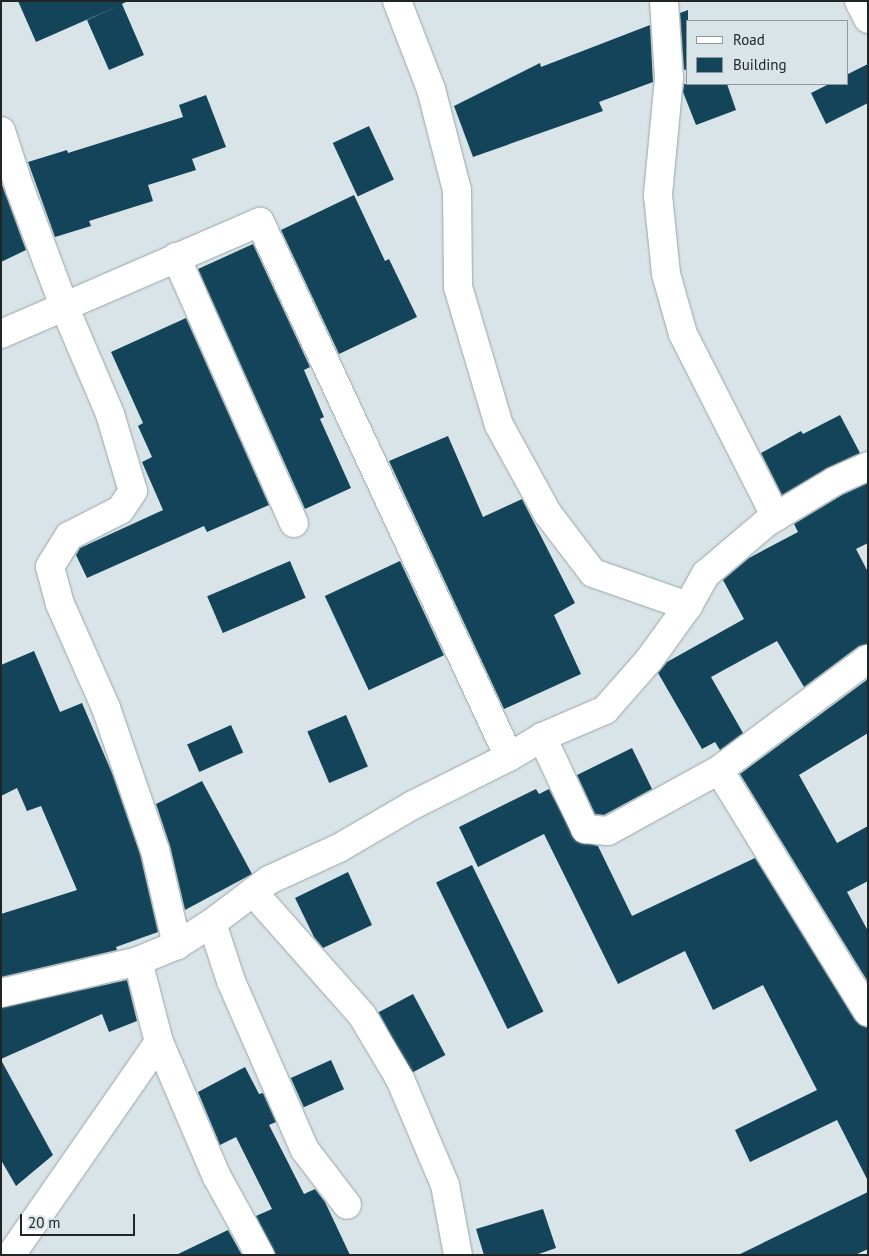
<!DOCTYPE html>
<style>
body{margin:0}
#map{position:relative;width:869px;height:1256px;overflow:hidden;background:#d8e4e7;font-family:"PT Sans",sans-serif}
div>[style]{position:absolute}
.building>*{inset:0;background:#144459;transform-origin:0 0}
.roads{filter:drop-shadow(0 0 1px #99a5a7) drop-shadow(0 0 1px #99a5a7)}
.minor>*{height:28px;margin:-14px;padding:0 14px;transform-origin:14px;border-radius:14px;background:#fff}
span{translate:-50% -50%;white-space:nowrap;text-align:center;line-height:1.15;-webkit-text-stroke:5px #d8e4e7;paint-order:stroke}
.frame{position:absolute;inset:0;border:2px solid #202526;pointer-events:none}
.legend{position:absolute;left:686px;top:20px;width:162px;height:65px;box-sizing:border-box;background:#d8e4e7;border:1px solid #8e989a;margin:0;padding:6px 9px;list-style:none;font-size:15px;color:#202526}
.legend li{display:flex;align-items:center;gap:10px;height:25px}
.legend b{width:25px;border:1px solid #8e989a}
.scale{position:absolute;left:20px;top:1214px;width:115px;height:22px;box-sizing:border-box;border:2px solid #202526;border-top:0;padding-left:6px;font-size:15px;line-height:18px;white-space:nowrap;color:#202526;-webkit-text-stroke:4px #d8e4e7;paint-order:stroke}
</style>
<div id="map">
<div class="building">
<div style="clip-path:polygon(18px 1px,128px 1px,122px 4px,144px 55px,109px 70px,87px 20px,118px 6px,36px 42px)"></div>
<div style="clip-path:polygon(688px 10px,688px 69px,684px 70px,680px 13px)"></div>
<div style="clip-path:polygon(650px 25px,653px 82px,599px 102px,603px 111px,473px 157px,454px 106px,540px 63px,541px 67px)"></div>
<div style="clip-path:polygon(868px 64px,868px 103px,826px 124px,811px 93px,829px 84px,848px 84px,848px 74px)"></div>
<div style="clip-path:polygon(684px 84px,727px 84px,736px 110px,696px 125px,683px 92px)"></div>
<div style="clip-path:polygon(206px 95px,226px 147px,192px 159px,196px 170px,148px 185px,153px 201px,89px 221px,91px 226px,55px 237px,28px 162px,67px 150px,68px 153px,183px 117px,179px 105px)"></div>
<div style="left:369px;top:126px;width:59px;height:40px;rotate:65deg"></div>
<div style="clip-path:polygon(1px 182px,26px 250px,1px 262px)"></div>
<div style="clip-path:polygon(354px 195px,385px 261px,389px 259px,417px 317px,339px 354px,281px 230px)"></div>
<div style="clip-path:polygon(253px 244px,310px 367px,304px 370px,324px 417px,320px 419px,351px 488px,305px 509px,198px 269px)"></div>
<div style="clip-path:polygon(186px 318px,269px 505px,207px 532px,204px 526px,87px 578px,76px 555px,80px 548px,163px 510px,142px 462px,152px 457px,138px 426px,143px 423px,111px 352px)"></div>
<div style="clip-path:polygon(840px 415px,860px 453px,827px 468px,782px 495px,761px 453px,801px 431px,803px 434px)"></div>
<div style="clip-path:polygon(448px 436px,483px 517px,522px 499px,575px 603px,554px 615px,581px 674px,504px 709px,389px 461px)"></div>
<div style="clip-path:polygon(868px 483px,868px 543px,856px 549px,868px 572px,868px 644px,859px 646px,804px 687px,777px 641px,711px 677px,743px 733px,720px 750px,715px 742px,702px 749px,658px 673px,667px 662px,744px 619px,723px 580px,749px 558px,798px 532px,794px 524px,842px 495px)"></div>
<div style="left:290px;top:561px;width:40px;height:90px;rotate:67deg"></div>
<div style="left:400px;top:561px;width:104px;height:83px;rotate:65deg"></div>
<div style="clip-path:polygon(34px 651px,60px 712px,82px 703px,112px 773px,140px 854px,158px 932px,116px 947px,117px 950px,1px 977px,1px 914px,77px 890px,41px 806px,27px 811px,17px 788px,1px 796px,1px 665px)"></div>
<div style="clip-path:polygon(868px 679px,868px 733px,799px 775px,837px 843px,868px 826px,868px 881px,847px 892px,868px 931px,868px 982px,740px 774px)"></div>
<div style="left:346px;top:715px;width:56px;height:42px;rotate:67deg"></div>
<div style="left:231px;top:725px;width:30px;height:48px;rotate:66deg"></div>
<div style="clip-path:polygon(632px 748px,652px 789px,604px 815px,595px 814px,577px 775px)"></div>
<div style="clip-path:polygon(202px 781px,252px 874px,185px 910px,170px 846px,156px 804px)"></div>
<div style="clip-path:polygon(536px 789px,539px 794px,549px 789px,576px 841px,598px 846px,632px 916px,755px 858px,855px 1020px,860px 1025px,868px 1028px,868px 1181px,837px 1120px,750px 1162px,735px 1130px,817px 1090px,763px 985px,713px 1010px,685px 951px,618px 984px,544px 834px,478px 867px,459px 827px)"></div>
<div style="left:472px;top:865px;width:163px;height:40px;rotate:64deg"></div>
<div style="clip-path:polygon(348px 872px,372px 925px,323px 948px,314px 937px,295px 898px)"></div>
<div style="clip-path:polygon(127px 980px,137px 1021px,109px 1032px,102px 1014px,1px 1059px,1px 1008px)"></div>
<div style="left:413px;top:994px;width:69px;height:39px;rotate:62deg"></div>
<div style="clip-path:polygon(1px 1060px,53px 1155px,16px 1186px,1px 1160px)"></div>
<div style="left:331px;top:1060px;width:32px;height:44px;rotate:66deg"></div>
<div style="clip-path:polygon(245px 1067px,259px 1094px,263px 1093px,276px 1122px,269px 1125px,304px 1194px,315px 1189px,325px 1202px,350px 1255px,276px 1255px,256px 1216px,272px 1209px,236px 1137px,220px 1145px,198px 1092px)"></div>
<div style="clip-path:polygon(868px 1192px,868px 1249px,855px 1255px,738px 1255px)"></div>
<div style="clip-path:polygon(543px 1209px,556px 1248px,536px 1255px,484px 1255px,476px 1229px)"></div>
<div style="clip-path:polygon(228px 1230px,242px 1255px,176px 1255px)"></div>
</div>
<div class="roads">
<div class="minor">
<div style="left:397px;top:1px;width:94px;rotate:68.9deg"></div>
<div style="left:431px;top:89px;width:104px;rotate:75.6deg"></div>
<div style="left:457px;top:190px;width:97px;rotate:89.4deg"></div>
<div style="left:458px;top:287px;width:144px;rotate:73.5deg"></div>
<div style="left:499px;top:425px;width:102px;rotate:61.2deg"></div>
<div style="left:548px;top:514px;width:74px;rotate:52.7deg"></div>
<div style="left:593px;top:573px;width:101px;rotate:19.2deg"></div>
<div style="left:664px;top:1px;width:77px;rotate:86.3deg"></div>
<div style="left:669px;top:78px;width:118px;rotate:95.4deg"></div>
<div style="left:658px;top:195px;width:79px;rotate:84.2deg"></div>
<div style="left:666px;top:274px;width:62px;rotate:74.2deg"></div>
<div style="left:683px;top:334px;width:205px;rotate:63.1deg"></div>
<div style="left:859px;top:1px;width:20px;rotate:63deg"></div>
<div style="left:1px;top:131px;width:61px;rotate:71.9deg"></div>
<div style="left:20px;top:189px;width:125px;rotate:69.4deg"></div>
<div style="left:64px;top:306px;width:117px;rotate:66.9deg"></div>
<div style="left:110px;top:414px;width:80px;rotate:73.4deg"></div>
<div style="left:133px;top:491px;width:23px;rotate:124deg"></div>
<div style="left:120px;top:510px;width:57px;rotate:153deg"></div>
<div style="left:69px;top:536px;width:36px;rotate:122deg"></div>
<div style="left:50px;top:567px;width:38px;rotate:75deg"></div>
<div style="left:60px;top:604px;width:114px;rotate:66.1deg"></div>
<div style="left:106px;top:708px;width:150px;rotate:71deg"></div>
<div style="left:155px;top:850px;width:98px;rotate:77deg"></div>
<div style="left:176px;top:257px;width:291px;rotate:66.1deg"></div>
<div style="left:1px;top:334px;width:282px;rotate:-23.4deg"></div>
<div style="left:260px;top:222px;width:590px;rotate:65.04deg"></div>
<div style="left:542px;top:737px;width:102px;rotate:64.9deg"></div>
<div style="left:585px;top:829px;width:23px;rotate:5deg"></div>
<div style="left:608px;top:831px;width:127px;rotate:-28.8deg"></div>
<div style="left:719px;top:770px;width:186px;rotate:-36.7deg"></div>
<div style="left:719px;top:770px;width:284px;rotate:58.4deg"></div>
<div style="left:253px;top:892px;width:164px;rotate:48.5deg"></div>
<div style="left:362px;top:1015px;width:74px;rotate:59.3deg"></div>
<div style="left:400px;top:1079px;width:115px;rotate:67deg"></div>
<div style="left:445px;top:1185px;width:71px;rotate:79.5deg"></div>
<div style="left:212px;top:923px;width:61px;rotate:71.9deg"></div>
<div style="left:231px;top:981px;width:184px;rotate:66.4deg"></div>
<div style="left:305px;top:1150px;width:69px;rotate:52.6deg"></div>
<div style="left:138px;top:961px;width:42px;rotate:-22.3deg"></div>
<div style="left:177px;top:945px;width:41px;rotate:-32.2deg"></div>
<div style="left:212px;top:923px;width:71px;rotate:-37deg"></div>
<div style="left:269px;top:880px;width:77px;rotate:-24.6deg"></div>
<div style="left:339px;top:848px;width:86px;rotate:-30.2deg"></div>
<div style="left:413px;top:805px;width:107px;rotate:-26.6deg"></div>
<div style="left:509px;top:757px;width:39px;rotate:-31deg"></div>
<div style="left:542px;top:737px;width:69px;rotate:-23.2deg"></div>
<div style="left:605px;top:710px;width:67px;rotate:-48.7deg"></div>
<div style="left:649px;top:660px;width:67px;rotate:-54.2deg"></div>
<div style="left:688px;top:606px;width:37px;rotate:-61deg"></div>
<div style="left:706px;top:574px;width:80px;rotate:-40.4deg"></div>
<div style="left:767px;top:522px;width:79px;rotate:-31.1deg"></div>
<div style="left:835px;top:481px;width:36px;rotate:-24deg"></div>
<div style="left:1px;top:993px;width:141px;rotate:-13.1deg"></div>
<div style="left:138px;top:961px;width:84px;rotate:75.5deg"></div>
<div style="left:159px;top:1042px;width:147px;rotate:66.8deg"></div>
<div style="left:217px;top:1177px;width:89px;rotate:61.1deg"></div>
<div style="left:11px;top:1255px;width:259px;rotate:-55.2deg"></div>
</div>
</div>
<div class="frame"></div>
<ul class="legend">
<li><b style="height:6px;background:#fff"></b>Road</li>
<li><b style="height:14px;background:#144459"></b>Building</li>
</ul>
<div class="scale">20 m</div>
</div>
